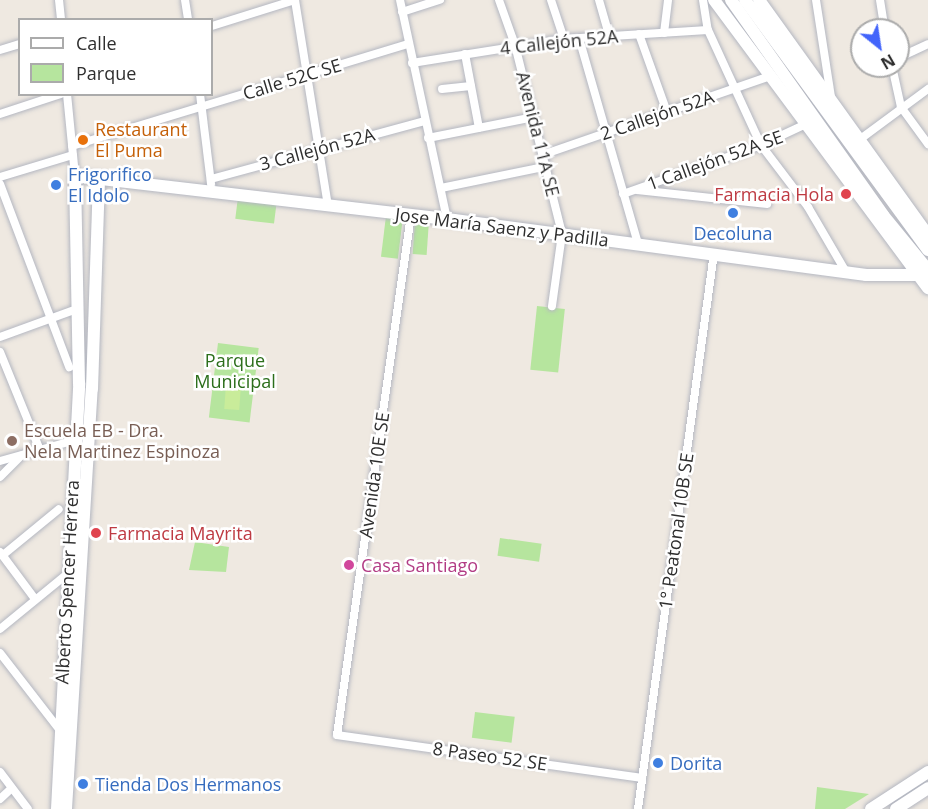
<!DOCTYPE html>
<meta charset="utf-8">
<style>
body{margin:0}
#map{position:relative;width:928px;height:809px;overflow:hidden;background:#efe9e1;font-family:"Open Sans",sans-serif}
div>[style]{position:absolute}
.green>*{inset:0;background:#b6e59e;transform-origin:0 0}
.pitch>*{inset:0;background:#c9ec9a;transform-origin:0 0}
.roads{filter:drop-shadow(0 0 2px #b4b7c1) drop-shadow(0 0 2px #b4b7c1)}
.street>*{height:8px;margin:-4px;padding:0 4px;transform-origin:4px;border-radius:4px;background:#fff}
.secondary>*{height:12px;margin:-6px;padding:0 6px;transform-origin:6px;border-radius:6px;background:#fff}
.dots>*{width:16px;height:16px;translate:-50% -50%;box-sizing:border-box;border:3px solid #fff;border-radius:50%}
span{translate:-50% -50%;white-space:nowrap;text-align:center;line-height:1.15;-webkit-text-stroke:5px #fff;paint-order:stroke}
.street-label{font-size:18px;color:#2e2e2e}
.food-label{font-size:18px;color:#c56008}
.left{translate:0 -50%;text-align:left}
.shop-label{font-size:18px;color:#366cbe}
.health-label{font-size:18px;color:#be3a42}
.right{translate:-100% -50%;text-align:right}
.park-label{font-size:18px;color:#2c6e1b}
.education-label{font-size:18px;color:#785e54}
.hotel-label{font-size:18px;color:#b23c85}
.legend{position:absolute;left:18px;top:18px;width:195px;height:78px;box-sizing:border-box;background:#fff;border:2px solid #ababab;margin:0;padding:8px 10px;list-style:none;font-size:18px;color:#2e2e2e}
.legend li{display:flex;align-items:center;gap:12px;height:30px}
.legend b{width:30px;border:2px solid #ababab}
.north{position:absolute;left:850px;top:18px;width:60px;height:60px;box-sizing:border-box;background:#fff;border:2px solid #ababab;border-radius:50%;rotate:150deg;font-size:16px;font-weight:700;line-height:24px;text-align:center;color:#2e2e2e}
.north::after{content:'';display:block;margin:auto;width:21px;height:27px;background:#4264fb;clip-path:polygon(50% 0,100% 100%,50% 72%,0 100%)}
</style>
<div id="map">
<div class="green">
<div style="left:238px;top:197px;width:39px;height:22px;rotate:7deg"></div>
<div style="left:386px;top:216px;width:17px;height:41px;rotate:7deg"></div>
<div style="left:415px;top:220px;width:14px;height:34px;rotate:4deg"></div>
<div style="left:537px;top:306px;width:28px;height:64px;rotate:6deg"></div>
<div style="left:218px;top:343px;width:41px;height:75px;rotate:7deg"></div>
<div style="left:500px;top:538px;width:42px;height:18px;rotate:8deg"></div>
<div style="clip-path:polygon(195px 542px,229px 547px,226px 572px,189px 570px)"></div>
<div style="left:475px;top:712px;width:40px;height:26px;rotate:7deg"></div>
<div style="clip-path:polygon(817px 787px,869px 794px,845px 809px,815px 809px)"></div>
</div>
<div class="pitch">
<div style="left:226px;top:384px;width:15px;height:25px;rotate:4deg"></div>
</div>
<div class="roads">
<div class="street">
<div style="left:59px;top:0;width:20px;rotate:84deg"></div>
<div style="left:185px;top:0;width:20px;rotate:81deg"></div>
<div style="left:295px;top:0;width:208px;rotate:80.9deg"></div>
<div style="left:400px;top:0;width:224px;rotate:77.9deg"></div>
<div style="left:499px;top:0;width:48px;rotate:70.4deg"></div>
<div style="left:515px;top:45px;width:195px;rotate:76deg"></div>
<div style="left:562px;top:234px;width:73px;rotate:97.9deg"></div>
<div style="left:551px;top:0;width:41px;rotate:71.6deg"></div>
<div style="left:599px;top:0;width:36px;rotate:74deg"></div>
<div style="left:703px;top:0;width:30px;rotate:81deg"></div>
<div style="left:708px;top:30px;width:127px;rotate:65.3deg"></div>
<div style="left:761px;top:145px;width:78px;rotate:52.8deg"></div>
<div style="left:808px;top:207px;width:75px;rotate:59.7deg"></div>
<div style="left:816px;top:0;width:98px;rotate:81.2deg"></div>
<div style="left:880px;top:0;width:30px;rotate:81deg"></div>
<div style="left:402px;top:12px;width:40px;rotate:-18deg"></div>
<div style="left:212px;top:26px;width:87px;rotate:-17.4deg"></div>
<div style="left:664px;top:33px;width:33px;rotate:-83deg"></div>
<div style="left:639px;top:34px;width:83px;rotate:70.3deg"></div>
<div style="left:579px;top:38px;width:214px;rotate:74deg"></div>
<div style="left:0;top:50px;width:21px;rotate:-17deg"></div>
<div style="left:465px;top:54px;width:75px;rotate:79.3deg"></div>
<div style="left:898px;top:58px;width:33px;rotate:-25deg"></div>
<div style="left:412px;top:63px;width:154px;rotate:-9deg"></div>
<div style="left:564px;top:39px;width:144px;rotate:-3.6deg"></div>
<div style="left:892px;top:66px;width:42px;rotate:77.6deg"></div>
<div style="left:901px;top:107px;width:46px;rotate:53.9deg"></div>
<div style="left:442px;top:89px;width:29px;rotate:-6deg"></div>
<div style="left:67px;top:94px;width:82px;rotate:84.4deg"></div>
<div style="left:200px;top:94px;width:91px;rotate:83deg"></div>
<div style="left:0;top:114px;width:64px;rotate:-18.2deg"></div>
<div style="left:428px;top:138px;width:108px;rotate:-11.2deg"></div>
<div style="left:859px;top:140px;width:86px;rotate:-36.5deg"></div>
<div style="left:72px;top:146px;width:351px;rotate:-16.9deg"></div>
<div style="left:545px;top:154px;width:238px;rotate:-19.1deg"></div>
<div style="left:0;top:177px;width:76px;rotate:-16.8deg"></div>
<div style="left:211px;top:179px;width:221px;rotate:-15.2deg"></div>
<div style="left:0;top:184px;width:196px;rotate:69.3deg"></div>
<div style="left:441px;top:188px;width:109px;rotate:-11.6deg"></div>
<div style="left:637px;top:190px;width:131px;rotate:6.1deg"></div>
<div style="left:623px;top:194px;width:146px;rotate:-19.5deg"></div>
<div style="left:761px;top:145px;width:50px;rotate:-25deg"></div>
<div style="left:411px;top:215px;width:525px;rotate:98.1deg"></div>
<div style="left:337px;top:735px;width:308px;rotate:8deg"></div>
<div style="left:0;top:337px;width:76px;rotate:-20.1deg"></div>
<div style="left:0;top:352px;width:106px;rotate:67.8deg"></div>
<div style="left:0;top:461px;width:78px;rotate:-15.6deg"></div>
<div style="left:0;top:477px;width:30px;rotate:-45deg"></div>
<div style="left:0;top:552px;width:59px;rotate:53.3deg"></div>
<div style="left:3px;top:555px;width:72px;rotate:-39.4deg"></div>
<div style="left:0;top:629px;width:85px;rotate:-39.3deg"></div>
<div style="left:0;top:653px;width:96px;rotate:52.2deg"></div>
<div style="left:0;top:772px;width:46px;rotate:52.9deg"></div>
<div style="left:0;top:799px;width:16px;rotate:-43deg"></div>
<div style="left:638px;top:809px;width:561px;rotate:-82.22deg"></div>
</div>
<div class="secondary">
<div style="left:714px;top:0;width:359px;rotate:53.4deg"></div>
<div style="left:731px;top:0;width:263px;rotate:54.7deg"></div>
<div style="left:883px;top:215px;width:71px;rotate:50.7deg"></div>
<div style="left:745px;top:0;width:310px;rotate:53.8deg"></div>
<div style="left:759px;top:0;width:289px;rotate:54.3deg"></div>
<div style="left:57px;top:809px;width:426px;rotate:-87deg"></div>
<div style="left:79px;top:384px;width:208px;rotate:-91.1deg"></div>
<div style="left:75px;top:176px;width:374px;rotate:6.6deg"></div>
<div style="left:447px;top:219px;width:423px;rotate:7.6deg"></div>
<div style="left:866px;top:275px;width:62px"></div>
<div style="left:66px;top:809px;width:421px;rotate:-86.5deg"></div>
<div style="left:92px;top:389px;width:211px;rotate:-88.1deg"></div>
<div style="left:871px;top:809px;width:68px;rotate:-33deg"></div>
<div style="left:896px;top:809px;width:38px;rotate:-33deg"></div>
</div>
</div>
<div class="dots">
<div style="left:83px;top:140px;background:#e8710a"></div>
<div style="left:56px;top:185px;background:#3f7fe0"></div>
<div style="left:846px;top:194px;background:#e0444e"></div>
<div style="left:733px;top:213px;background:#3f7fe0"></div>
<div style="left:12px;top:441px;background:#8d6e63"></div>
<div style="left:96px;top:533px;background:#e0444e"></div>
<div style="left:349px;top:565px;background:#d1479c"></div>
<div style="left:658px;top:763px;background:#3f7fe0"></div>
<div style="left:83px;top:784px;background:#3f7fe0"></div>
</div>
<div class="street-label">
<span style="left:559px;top:42px;rotate:-6deg">4 Callejón 52A</span>
<span style="left:292px;top:79px;rotate:-17deg">Calle 52C SE</span>
<span style="left:657px;top:115px;rotate:-19deg">2 Callejón 52A</span>
<span style="left:538px;top:134px;rotate:76deg">Avenida 11A SE</span>
<span style="left:317px;top:149px;rotate:-15deg">3 Callejón 52A</span>
<span style="left:715px;top:160px;rotate:-20deg">1 Callejón 52A SE</span>
<span style="left:502px;top:227px;rotate:7deg">Jose María Saenz y Padilla</span>
<span style="left:374px;top:475px;rotate:-82deg">Avenida 10E SE</span>
<span style="left:676px;top:531px;rotate:-82deg">1° Peatonal 10B SE</span>
<span style="left:67px;top:582px;rotate:-87deg">Alberto Spencer Herrera</span>
<span style="left:490px;top:756px;rotate:8deg">8 Paseo 52 SE</span>
</div>
<div class="food-label">
<span class="left" style="left:95px;top:140px">Restaurant<br>El Puma</span>
</div>
<div class="shop-label">
<span class="left" style="left:68px;top:185px">Frigorifico<br>El Idolo</span>
<span style="left:733px;top:233px">Decoluna</span>
<span class="left" style="left:670px;top:763px">Dorita</span>
<span class="left" style="left:95px;top:784px">Tienda Dos Hermanos</span>
</div>
<div class="health-label">
<span class="right" style="left:834px;top:194px">Farmacia Hola</span>
<span class="left" style="left:108px;top:533px">Farmacia Mayrita</span>
</div>
<div class="park-label">
<span style="left:235px;top:371px">Parque<br>Municipal</span>
</div>
<div class="education-label">
<span class="left" style="left:24px;top:441px">Escuela EB - Dra.<br>Nela Martinez Espinoza</span>
</div>
<div class="hotel-label">
<span class="left" style="left:361px;top:565px">Casa Santiago</span>
</div>
<ul class="legend">
<li><b style="height:8px;background:#fff"></b>Calle</li>
<li><b style="height:16px;background:#b6e59e"></b>Parque</li>
</ul>
<div class="north">N</div>
</div>
